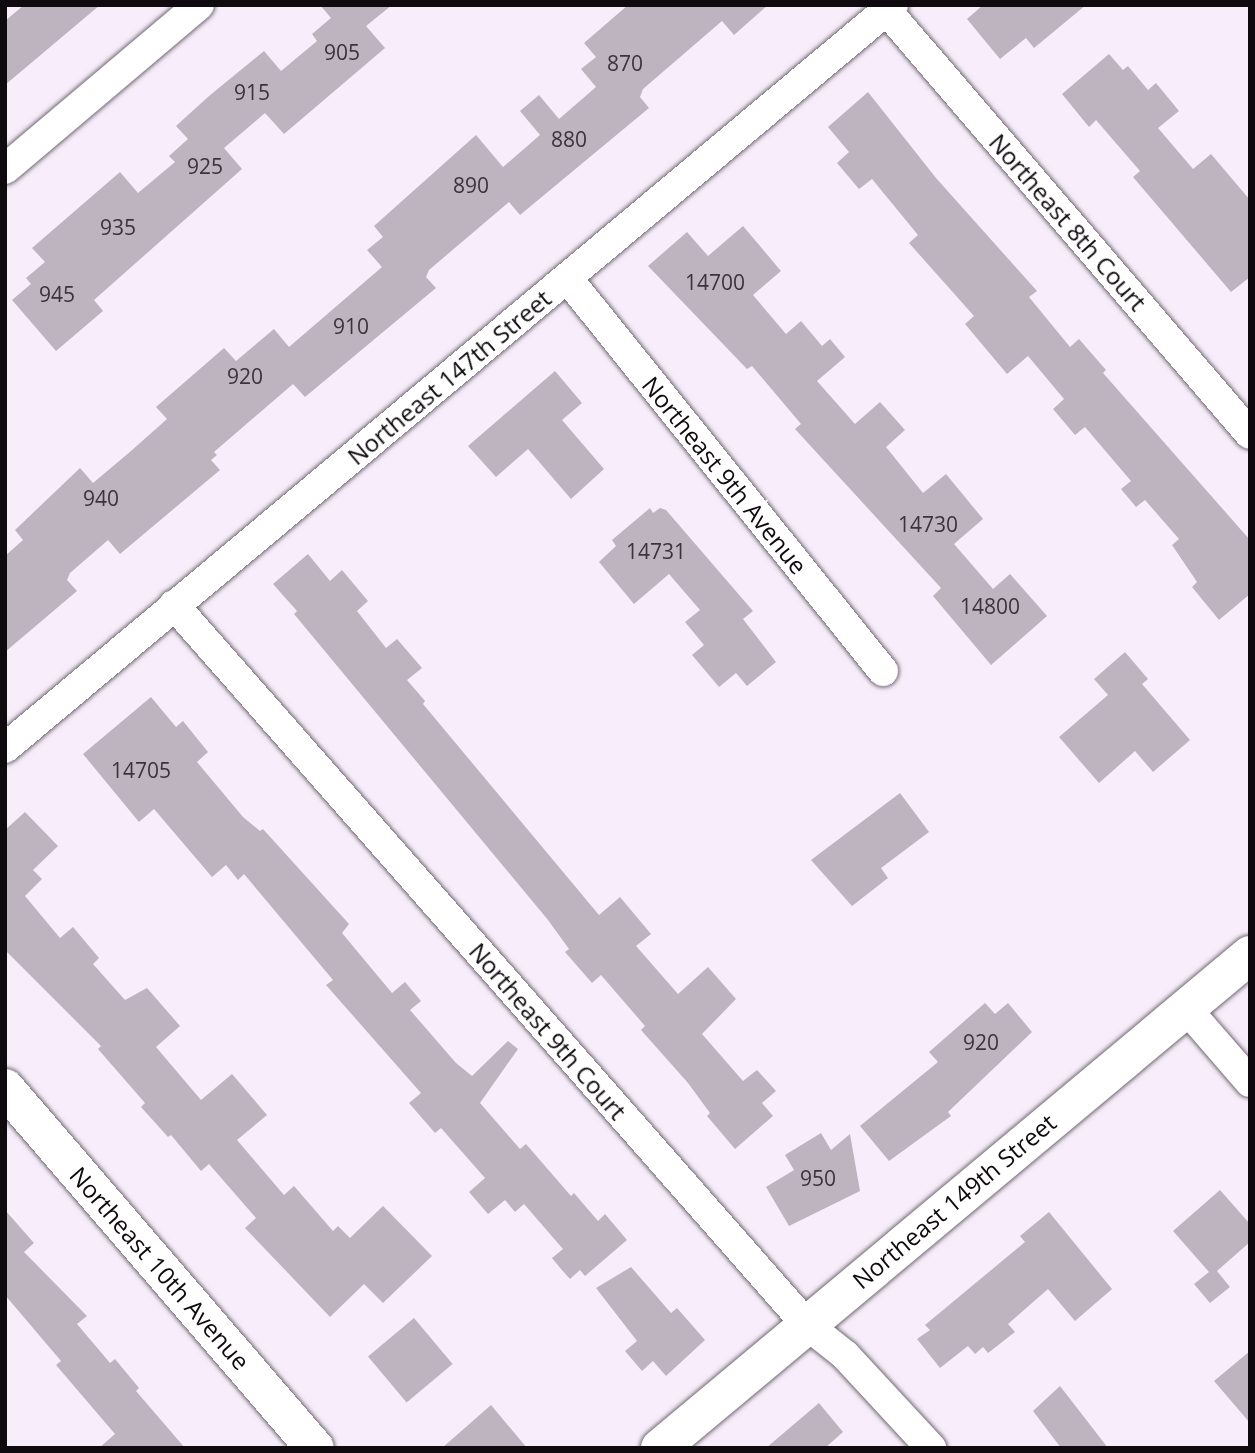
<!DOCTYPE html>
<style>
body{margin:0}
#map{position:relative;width:1255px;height:1453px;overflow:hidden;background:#f8eefb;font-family:"Open Sans",sans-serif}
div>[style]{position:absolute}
.building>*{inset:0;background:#bdb4c0;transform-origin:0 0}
.roads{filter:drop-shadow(0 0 2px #716873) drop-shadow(0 0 2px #716873)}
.street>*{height:30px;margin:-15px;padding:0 15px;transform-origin:15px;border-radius:15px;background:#fff}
.secondary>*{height:38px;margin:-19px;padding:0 19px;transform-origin:19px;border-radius:19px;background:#fff}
span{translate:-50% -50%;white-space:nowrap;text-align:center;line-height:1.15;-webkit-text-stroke:7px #fff;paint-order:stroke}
.number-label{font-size:21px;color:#3a343a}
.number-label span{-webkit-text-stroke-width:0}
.street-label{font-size:24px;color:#0e0a0e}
.frame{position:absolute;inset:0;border:7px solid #0e0a0e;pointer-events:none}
</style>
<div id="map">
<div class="building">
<div style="clip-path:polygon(24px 5px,100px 5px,5px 85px,5px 21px)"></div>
<div style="clip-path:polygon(320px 5px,392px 5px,366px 26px,385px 48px,284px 134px,265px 113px,224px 148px,242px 169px,94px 300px,103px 311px,56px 351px,12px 300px,31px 284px,26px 278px,45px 262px,32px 248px,120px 172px,138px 193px,175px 162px,169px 156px,188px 139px,176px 126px,209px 96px,264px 51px,281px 71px,317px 41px,312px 34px,331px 18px)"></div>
<div style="clip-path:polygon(628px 5px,768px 5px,734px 35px,722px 21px,643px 89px,640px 97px,649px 108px,520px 215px,509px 202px,429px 270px,426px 277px,436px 288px,305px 397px,293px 384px,214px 452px,217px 455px,211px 460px,220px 470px,120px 554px,108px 540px,70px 573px,67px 580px,77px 591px,5px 652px,5px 556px,23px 540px,15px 530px,80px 468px,93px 483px,131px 451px,167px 419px,156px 407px,224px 348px,236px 361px,274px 329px,289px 347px,382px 267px,367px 250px,383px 237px,374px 226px,476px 135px,503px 167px,540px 135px,520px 111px,539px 95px,559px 119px,596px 87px,581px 69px,596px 57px,584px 43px)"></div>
<div style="clip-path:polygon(983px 5px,1086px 5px,1034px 48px,1026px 38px,1000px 59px,967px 19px)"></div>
<div style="clip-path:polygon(1109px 54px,1123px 70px,1128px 66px,1148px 90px,1156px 83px,1179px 111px,1158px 128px,1193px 169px,1211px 154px,1250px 200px,1250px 277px,1231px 292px,1133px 177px,1140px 171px,1096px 120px,1089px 127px,1062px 94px)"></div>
<div style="clip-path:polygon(868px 92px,936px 178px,1037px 291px,1029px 297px,1070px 347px,1079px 339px,1106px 370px,1103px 373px,1250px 540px,1250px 594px,1219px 620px,1192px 587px,1197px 582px,1172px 545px,1179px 539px,1145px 500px,1136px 507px,1121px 489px,1131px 481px,1085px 427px,1075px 435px,1053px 409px,1064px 399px,1028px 356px,1007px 374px,965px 324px,974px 316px,909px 243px,918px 235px,872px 179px,859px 189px,837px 163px,849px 152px,828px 127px)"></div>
<div style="clip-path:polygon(743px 226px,781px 271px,753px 295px,786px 334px,801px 321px,822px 346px,830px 339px,845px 357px,817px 381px,855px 424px,880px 402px,905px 430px,886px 447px,923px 493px,946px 474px,983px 519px,954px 544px,993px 589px,1010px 574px,1047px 616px,991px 665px,933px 596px,941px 588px,795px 429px,801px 424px,752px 366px,747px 369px,648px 266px,687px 232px,708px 256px)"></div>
<div style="clip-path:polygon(555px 371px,582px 403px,562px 420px,604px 469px,571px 499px,528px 449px,496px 477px,468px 446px)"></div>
<div style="clip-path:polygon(650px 508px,653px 513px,660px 508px,666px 510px,753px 611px,743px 619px,776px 662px,747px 686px,736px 673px,719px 687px,692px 655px,704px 645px,685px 622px,700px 610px,669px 574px,634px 604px,599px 562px,616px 546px,612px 540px)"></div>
<div style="clip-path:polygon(308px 554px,330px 581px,342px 570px,368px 601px,357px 611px,386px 648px,397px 639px,422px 668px,407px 680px,425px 701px,423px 704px,599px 915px,620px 897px,651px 934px,636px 946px,678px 994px,708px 967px,736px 999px,702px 1034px,743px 1081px,757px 1070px,776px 1091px,762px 1103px,773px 1116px,735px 1149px,707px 1116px,710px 1113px,688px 1083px,641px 1030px,645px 1026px,601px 975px,592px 983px,565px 952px,569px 949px,548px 920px,294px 614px,297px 611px,273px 584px)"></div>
<div style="clip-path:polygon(1125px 652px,1148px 679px,1142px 684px,1190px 740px,1153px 772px,1135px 751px,1099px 783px,1059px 737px,1108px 695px,1094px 679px)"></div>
<div style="clip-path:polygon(151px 697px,176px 727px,183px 721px,208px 752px,197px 762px,243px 817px,260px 831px,263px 829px,349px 924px,342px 933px,392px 993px,405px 982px,421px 1001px,410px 1010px,456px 1063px,472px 1076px,508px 1041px,518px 1049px,480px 1103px,520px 1149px,526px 1144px,571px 1196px,574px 1193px,598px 1221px,605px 1214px,627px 1240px,585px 1276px,580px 1270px,570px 1279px,561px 1269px,552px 1258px,563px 1249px,524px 1204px,515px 1212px,505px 1200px,488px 1214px,469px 1192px,485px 1178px,441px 1128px,435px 1133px,409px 1103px,421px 1093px,326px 985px,333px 980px,244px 874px,238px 880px,226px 865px,212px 877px,154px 809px,139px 822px,83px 754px)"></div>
<div style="clip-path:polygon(900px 793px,929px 832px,881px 868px,888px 878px,852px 906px,811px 860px)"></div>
<div style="clip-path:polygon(25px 812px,58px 846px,33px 870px,42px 879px,25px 896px,60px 938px,73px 927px,99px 958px,93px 964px,125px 1000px,147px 988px,180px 1026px,156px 1047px,201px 1100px,232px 1074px,267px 1115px,237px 1140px,284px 1195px,294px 1186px,333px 1231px,338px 1226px,350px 1238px,383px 1206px,432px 1256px,383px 1303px,364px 1284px,330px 1317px,245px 1228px,256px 1218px,209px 1164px,201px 1171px,171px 1135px,168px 1137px,141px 1107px,145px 1103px,98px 1049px,101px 1046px,5px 950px,5px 830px)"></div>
<div style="clip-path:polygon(985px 1003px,995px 1014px,1008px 1003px,1032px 1032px,948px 1112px,951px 1116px,889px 1161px,860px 1126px,938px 1062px,929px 1052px)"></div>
<div style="clip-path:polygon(821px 1133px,831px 1150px,850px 1134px,860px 1191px,789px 1226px,766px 1187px,794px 1170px,785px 1155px)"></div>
<div style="clip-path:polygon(1220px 1190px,1250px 1224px,1250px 1242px,1217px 1271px,1230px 1287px,1210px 1303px,1194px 1284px,1209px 1272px,1173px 1231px)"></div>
<div style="clip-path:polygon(5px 1210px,34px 1243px,24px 1252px,87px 1316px,77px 1324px,110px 1363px,115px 1359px,139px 1388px,136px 1391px,185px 1448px,99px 1448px,115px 1434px,56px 1365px,61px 1361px,5px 1295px)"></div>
<div style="clip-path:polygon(1049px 1212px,1112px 1289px,1075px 1321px,1048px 1289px,1008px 1324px,1015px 1332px,988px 1353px,983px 1347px,975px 1354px,968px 1346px,940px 1368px,917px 1339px,930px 1330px,925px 1325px,1025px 1242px,1020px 1236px)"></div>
<div style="clip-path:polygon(631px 1267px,671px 1313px,677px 1308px,705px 1340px,666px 1376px,653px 1361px,642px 1371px,625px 1351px,637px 1341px,596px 1288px)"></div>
<div style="left:414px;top:1318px;width:60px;height:60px;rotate:50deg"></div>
<div style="clip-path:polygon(1250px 1351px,1250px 1423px,1214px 1381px)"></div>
<div style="clip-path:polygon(1060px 1386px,1108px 1448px,1061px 1448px,1033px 1411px)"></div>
<div style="clip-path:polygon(819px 1403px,843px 1432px,825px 1448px,766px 1448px)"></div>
<div style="clip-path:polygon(491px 1405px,527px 1448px,442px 1448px)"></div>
</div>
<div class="roads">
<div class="street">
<div style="left:887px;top:11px;width:557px;rotate:49.37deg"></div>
<div style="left:5px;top:169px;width:254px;rotate:-40.2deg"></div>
<div style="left:568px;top:279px;width:503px;rotate:51.22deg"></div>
<div style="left:174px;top:605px;width:957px;rotate:48.68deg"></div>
<div style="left:806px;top:1324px;width:50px;rotate:38.5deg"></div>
<div style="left:845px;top:1355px;width:127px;rotate:47.2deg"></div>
<div style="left:5px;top:748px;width:1158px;rotate:-39.92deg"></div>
<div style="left:1185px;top:1007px;width:99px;rotate:49.1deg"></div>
</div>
<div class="secondary">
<div style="left:5px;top:1088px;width:475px;rotate:49.3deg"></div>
<div style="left:660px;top:1448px;width:769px;rotate:-39.88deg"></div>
</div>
</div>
<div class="number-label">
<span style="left:342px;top:52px">905</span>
<span style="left:625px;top:63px">870</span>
<span style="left:252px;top:92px">915</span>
<span style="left:569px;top:139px">880</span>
<span style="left:205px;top:166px">925</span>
<span style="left:471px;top:185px">890</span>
<span style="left:118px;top:227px">935</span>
<span style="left:715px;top:282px">14700</span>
<span style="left:57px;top:294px">945</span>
<span style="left:351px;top:326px">910</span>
<span style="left:245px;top:376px">920</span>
<span style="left:101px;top:498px">940</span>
<span style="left:928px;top:524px">14730</span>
<span style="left:656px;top:551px">14731</span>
<span style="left:990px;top:606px">14800</span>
<span style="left:141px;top:770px">14705</span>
<span style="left:981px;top:1042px">920</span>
<span style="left:818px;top:1178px">950</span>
</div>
<div class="street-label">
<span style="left:1068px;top:222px;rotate:49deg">Northeast 8th Court</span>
<span style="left:449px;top:377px;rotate:-40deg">Northeast 147th Street</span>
<span style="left:725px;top:475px;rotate:51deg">Northeast 9th Avenue</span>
<span style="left:548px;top:1031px;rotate:49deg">Northeast 9th Court</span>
<span style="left:954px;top:1201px;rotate:-40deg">Northeast 149th Street</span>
<span style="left:160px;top:1268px;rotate:49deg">Northeast 10th Avenue</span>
</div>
<div class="frame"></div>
</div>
